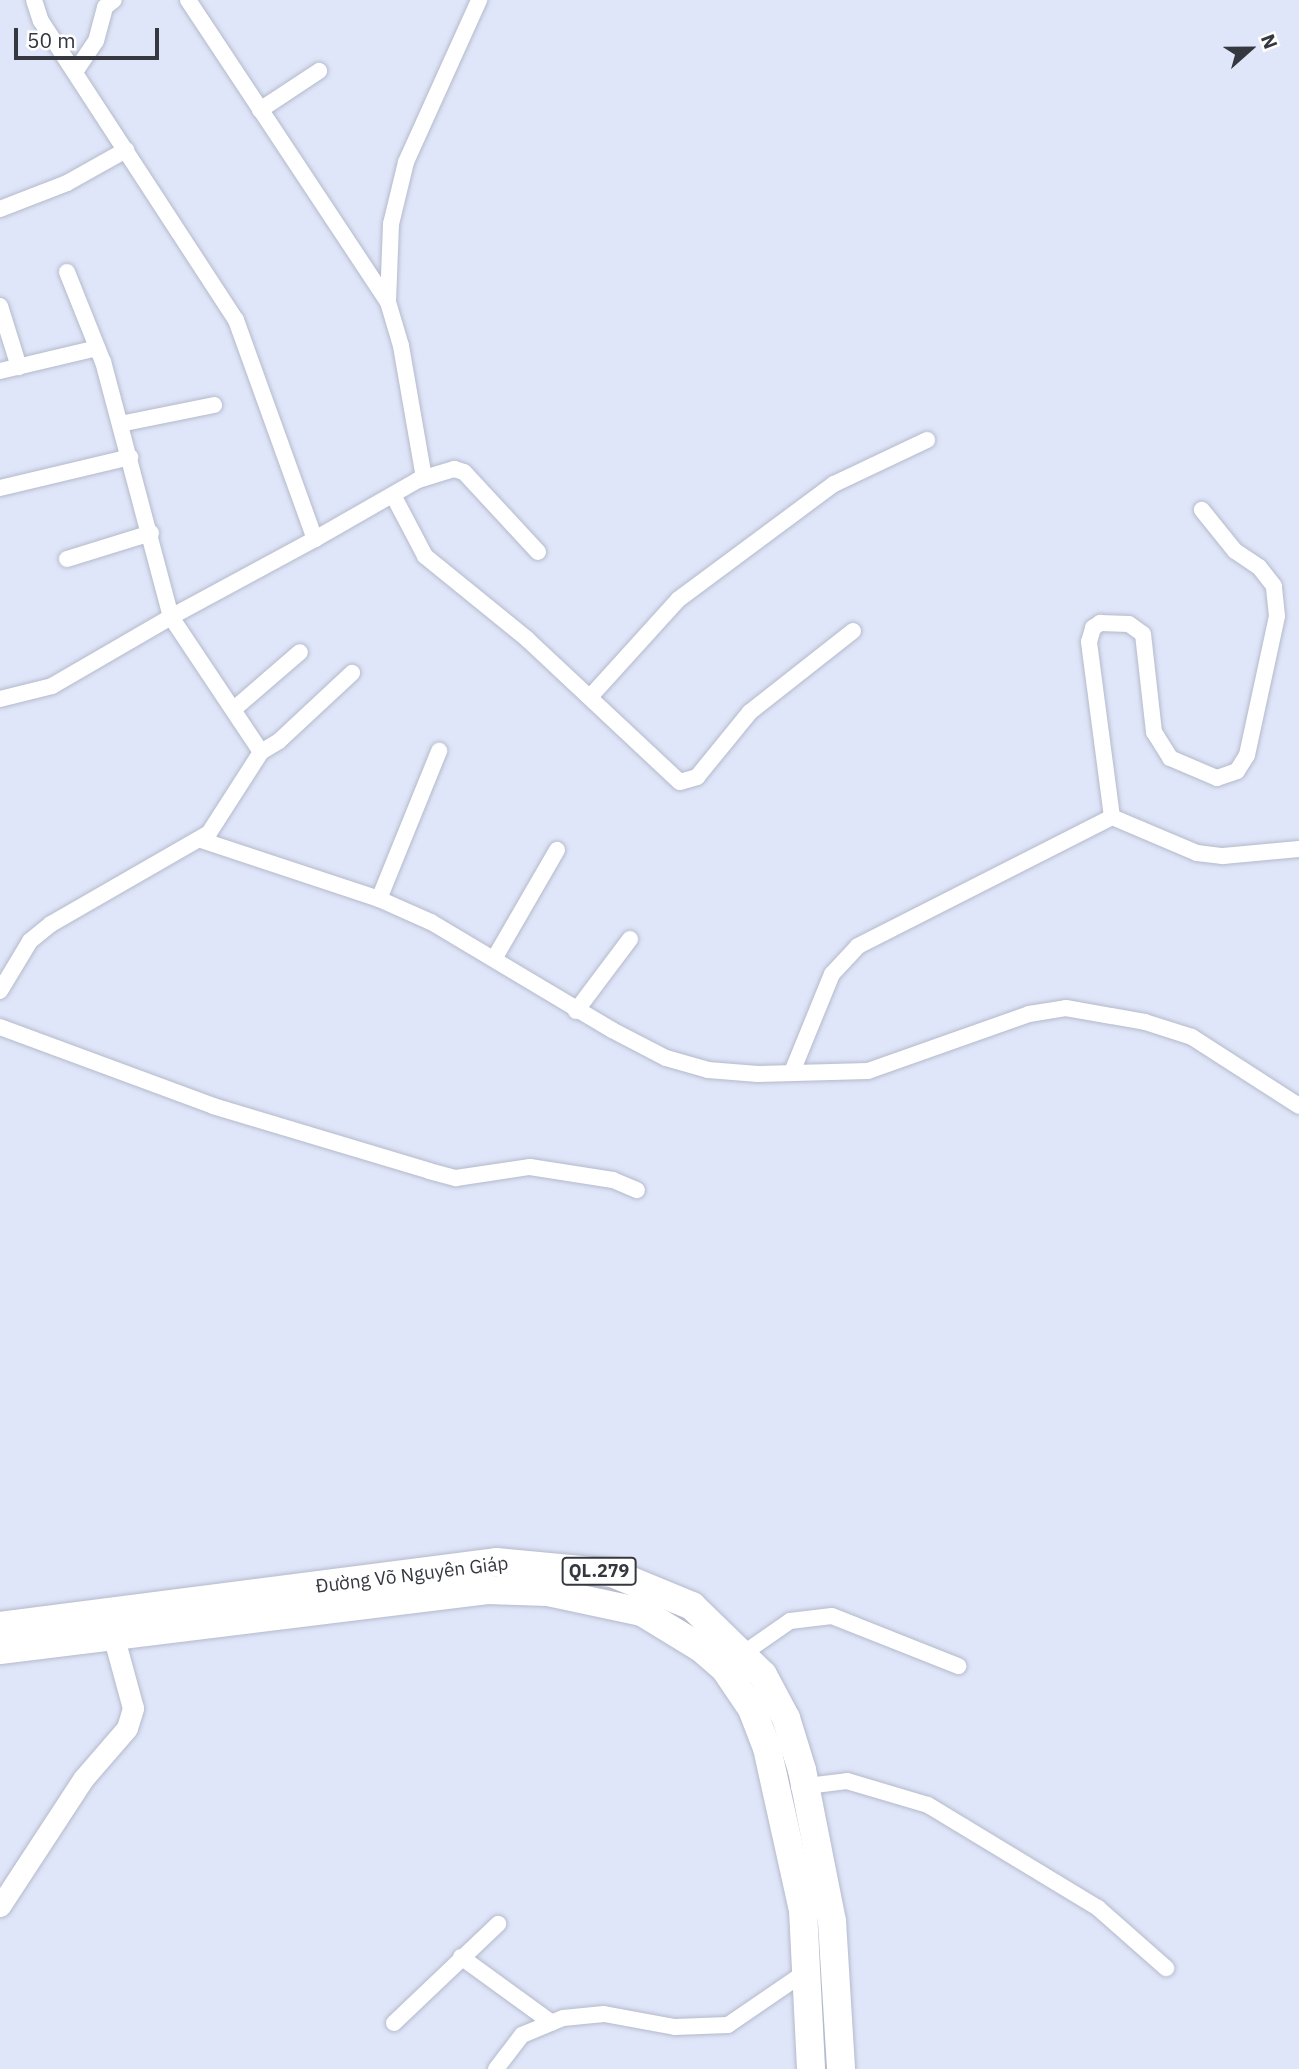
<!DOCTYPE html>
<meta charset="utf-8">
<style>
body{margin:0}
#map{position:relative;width:1299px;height:2069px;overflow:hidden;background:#e0e6f9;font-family:"IBM Plex Sans",sans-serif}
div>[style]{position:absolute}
.roads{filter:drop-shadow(0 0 2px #b4bacc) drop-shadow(0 0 2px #b4bacc)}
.street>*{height:16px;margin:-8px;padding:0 8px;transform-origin:8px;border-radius:8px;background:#fff}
.secondary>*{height:21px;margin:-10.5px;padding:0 10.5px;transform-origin:10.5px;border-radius:10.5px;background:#fff}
.highway>*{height:28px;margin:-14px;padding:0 14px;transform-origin:14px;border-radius:14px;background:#fff}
span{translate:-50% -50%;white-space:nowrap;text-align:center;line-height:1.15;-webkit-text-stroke:7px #fff;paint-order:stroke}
.shield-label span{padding:2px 5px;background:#fff;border:2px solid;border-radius:5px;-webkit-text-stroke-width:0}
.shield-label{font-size:18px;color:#363840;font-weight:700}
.street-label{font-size:19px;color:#363840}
.north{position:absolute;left:1215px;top:14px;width:70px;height:70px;-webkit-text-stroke:5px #fff;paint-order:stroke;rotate:69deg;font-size:19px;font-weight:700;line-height:28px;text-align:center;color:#363840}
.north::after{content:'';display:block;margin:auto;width:24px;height:32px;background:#363840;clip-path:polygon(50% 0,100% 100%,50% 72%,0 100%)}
.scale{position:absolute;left:14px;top:28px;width:145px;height:32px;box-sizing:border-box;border:4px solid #363840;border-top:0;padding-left:9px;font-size:21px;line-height:24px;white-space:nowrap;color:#363840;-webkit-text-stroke:5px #fff;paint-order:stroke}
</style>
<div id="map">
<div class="roads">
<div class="street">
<div style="left:34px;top:0;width:22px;rotate:72deg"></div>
<div style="left:41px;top:21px;width:357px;rotate:56.9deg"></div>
<div style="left:236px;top:320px;width:233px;rotate:70.2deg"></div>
<div style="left:315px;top:539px;width:119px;rotate:-29.8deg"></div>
<div style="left:418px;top:480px;width:38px;rotate:-17deg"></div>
<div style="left:454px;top:469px;width:10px;rotate:17deg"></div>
<div style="left:464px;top:472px;width:109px;rotate:47.2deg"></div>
<div style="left:188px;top:0;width:362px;rotate:56.5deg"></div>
<div style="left:388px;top:302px;width:46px;rotate:73.5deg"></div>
<div style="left:401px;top:346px;width:134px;rotate:80.1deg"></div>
<div style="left:75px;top:72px;width:37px;rotate:-56deg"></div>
<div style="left:96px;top:41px;width:35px;rotate:-75deg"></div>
<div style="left:105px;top:7px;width:11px;rotate:-38deg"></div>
<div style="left:260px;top:110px;width:71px;rotate:-33.5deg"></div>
<div style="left:0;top:209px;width:72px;rotate:-21.2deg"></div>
<div style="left:67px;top:183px;width:68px;rotate:-29.2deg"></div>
<div style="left:388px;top:302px;width:78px;rotate:-87.8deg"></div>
<div style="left:391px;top:224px;width:64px;rotate:-76.4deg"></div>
<div style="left:406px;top:162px;width:178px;rotate:-65.7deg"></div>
<div style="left:0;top:306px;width:64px;rotate:72.7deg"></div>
<div style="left:0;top:371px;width:100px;rotate:-13.3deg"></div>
<div style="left:120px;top:424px;width:96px;rotate:-11.4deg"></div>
<div style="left:0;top:488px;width:134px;rotate:-13.4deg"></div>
<div style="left:393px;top:495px;width:69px;rotate:62.3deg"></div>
<div style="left:425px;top:556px;width:132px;rotate:39.1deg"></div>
<div style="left:527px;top:639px;width:209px;rotate:43.1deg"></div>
<div style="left:680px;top:782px;width:18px;rotate:-16deg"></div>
<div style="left:697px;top:777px;width:84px;rotate:-50.8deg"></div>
<div style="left:750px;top:712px;width:131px;rotate:-38.2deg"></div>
<div style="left:315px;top:539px;width:164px;rotate:151.6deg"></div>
<div style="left:171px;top:617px;width:162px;rotate:56.3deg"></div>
<div style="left:261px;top:752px;width:21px;rotate:-31deg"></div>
<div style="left:279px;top:741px;width:100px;rotate:-43deg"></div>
<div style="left:67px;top:559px;width:88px;rotate:-17.2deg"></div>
<div style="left:590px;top:697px;width:132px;rotate:-47.8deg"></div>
<div style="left:679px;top:599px;width:193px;rotate:-36.6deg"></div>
<div style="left:834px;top:484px;width:103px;rotate:-25.3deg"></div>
<div style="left:0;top:699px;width:54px;rotate:-14deg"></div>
<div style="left:52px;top:686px;width:138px;rotate:-30.1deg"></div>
<div style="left:171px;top:617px;width:264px;rotate:-104.9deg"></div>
<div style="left:103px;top:362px;width:97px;rotate:-111.8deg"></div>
<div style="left:234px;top:709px;width:87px;rotate:-40.8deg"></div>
<div style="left:1112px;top:817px;width:177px;rotate:-97.5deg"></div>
<div style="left:1089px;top:642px;width:15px;rotate:-74deg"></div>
<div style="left:1093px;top:628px;width:9px;rotate:-36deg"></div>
<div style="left:1100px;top:623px;width:29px;rotate:2deg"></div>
<div style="left:1129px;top:624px;width:17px;rotate:36deg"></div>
<div style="left:1143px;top:634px;width:99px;rotate:83.6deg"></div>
<div style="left:1154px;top:732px;width:31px;rotate:58deg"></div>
<div style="left:1170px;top:758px;width:51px;rotate:23.1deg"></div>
<div style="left:1217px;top:778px;width:21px;rotate:-19deg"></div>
<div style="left:1237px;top:771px;width:19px;rotate:-58deg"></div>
<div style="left:1247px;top:755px;width:142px;rotate:-77.8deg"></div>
<div style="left:1277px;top:616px;width:30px;rotate:-96deg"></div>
<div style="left:1274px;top:586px;width:24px;rotate:-128deg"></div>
<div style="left:1259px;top:567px;width:29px;rotate:-146deg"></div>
<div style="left:1235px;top:551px;width:53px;rotate:-128.8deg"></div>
<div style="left:1112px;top:817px;width:92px;rotate:23deg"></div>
<div style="left:1197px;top:853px;width:26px;rotate:7deg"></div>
<div style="left:1223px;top:856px;width:76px;rotate:-5.3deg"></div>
<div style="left:201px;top:840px;width:188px;rotate:18.3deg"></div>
<div style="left:379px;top:899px;width:57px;rotate:23.9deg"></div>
<div style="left:431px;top:922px;width:211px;rotate:30.8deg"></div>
<div style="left:612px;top:1030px;width:61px;rotate:27.4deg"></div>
<div style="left:666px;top:1058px;width:44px;rotate:15.9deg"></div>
<div style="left:708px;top:1070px;width:50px;rotate:4.6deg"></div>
<div style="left:758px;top:1074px;width:110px;rotate:-1.6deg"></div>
<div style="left:868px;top:1071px;width:171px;rotate:-19.5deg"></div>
<div style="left:1029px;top:1014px;width:37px;rotate:-9deg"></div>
<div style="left:1066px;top:1008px;width:80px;rotate:10deg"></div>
<div style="left:1145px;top:1022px;width:49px;rotate:17.7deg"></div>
<div style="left:1192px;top:1037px;width:127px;rotate:32.8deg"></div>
<div style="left:379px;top:899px;width:160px;rotate:-67.9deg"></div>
<div style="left:494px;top:959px;width:126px;rotate:-60deg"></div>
<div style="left:0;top:991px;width:58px;rotate:-59deg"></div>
<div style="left:30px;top:941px;width:27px;rotate:-39deg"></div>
<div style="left:51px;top:924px;width:182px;rotate:-29.9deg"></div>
<div style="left:209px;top:833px;width:96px;rotate:-57.3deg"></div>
<div style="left:576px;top:1011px;width:90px;rotate:-53.1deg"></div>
<div style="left:0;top:1027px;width:227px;rotate:20.3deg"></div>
<div style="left:213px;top:1106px;width:226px;rotate:16.7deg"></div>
<div style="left:429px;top:1171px;width:28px;rotate:15deg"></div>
<div style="left:456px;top:1178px;width:75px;rotate:-8.5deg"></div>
<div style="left:530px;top:1167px;width:84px;rotate:8.9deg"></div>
<div style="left:613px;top:1180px;width:26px;rotate:23deg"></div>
<div style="left:792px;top:1072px;width:106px;rotate:-67.8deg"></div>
<div style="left:832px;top:974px;width:38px;rotate:-47deg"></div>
<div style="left:858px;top:946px;width:285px;rotate:-26.9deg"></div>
<div style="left:744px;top:1653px;width:56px;rotate:-34.8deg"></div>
<div style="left:790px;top:1621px;width:42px;rotate:-6.8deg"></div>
<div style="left:832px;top:1616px;width:136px;rotate:21.6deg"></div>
<div style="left:799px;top:1787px;width:48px;rotate:-7.1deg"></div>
<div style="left:847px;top:1781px;width:84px;rotate:16.5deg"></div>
<div style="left:928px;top:1805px;width:199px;rotate:31.2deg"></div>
<div style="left:1098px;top:1908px;width:91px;rotate:41.4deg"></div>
<div style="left:461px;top:1957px;width:112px;rotate:36deg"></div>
<div style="left:394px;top:2023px;width:144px;rotate:-43.6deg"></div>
<div style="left:496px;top:2069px;width:43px;rotate:-52.6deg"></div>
<div style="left:522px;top:2035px;width:44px;rotate:-22.5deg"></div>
<div style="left:563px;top:2018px;width:41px;rotate:-5.6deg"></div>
<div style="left:604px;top:2014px;width:72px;rotate:10.4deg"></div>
<div style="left:675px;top:2027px;width:53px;rotate:-2.2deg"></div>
<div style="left:728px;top:2025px;width:96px;rotate:-34.4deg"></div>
</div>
<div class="secondary">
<div style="left:0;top:1906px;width:152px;rotate:-56.8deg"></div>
<div style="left:83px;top:1779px;width:67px;rotate:-49.2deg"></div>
<div style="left:127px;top:1728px;width:21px;rotate:-73deg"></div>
<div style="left:133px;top:1708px;width:87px;rotate:-105.3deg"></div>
</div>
<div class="highway">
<div style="left:0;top:1626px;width:500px;rotate:-7.35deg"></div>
<div style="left:496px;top:1562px;width:117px;rotate:5.4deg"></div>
<div style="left:612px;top:1573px;width:87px;rotate:22.4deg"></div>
<div style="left:692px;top:1606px;width:99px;rotate:44.2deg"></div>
<div style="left:763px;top:1675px;width:49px;rotate:61.9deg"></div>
<div style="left:786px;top:1718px;width:54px;rotate:72.9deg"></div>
<div style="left:802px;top:1770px;width:154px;rotate:78.8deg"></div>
<div style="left:832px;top:1921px;width:148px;rotate:86.5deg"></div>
<div style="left:0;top:1650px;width:491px;rotate:-7deg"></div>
<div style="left:487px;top:1590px;width:61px;rotate:1.9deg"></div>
<div style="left:548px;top:1592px;width:96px;rotate:12deg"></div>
<div style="left:642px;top:1612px;width:69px;rotate:31.4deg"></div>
<div style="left:701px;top:1648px;width:32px;rotate:41deg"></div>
<div style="left:725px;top:1669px;width:48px;rotate:56deg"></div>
<div style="left:752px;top:1709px;width:42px;rotate:69deg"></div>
<div style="left:767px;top:1748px;width:166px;rotate:77.5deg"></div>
<div style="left:803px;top:1910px;width:159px;rotate:87.1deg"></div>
</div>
</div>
<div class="shield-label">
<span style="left:599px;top:1571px">QL.279</span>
</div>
<div class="street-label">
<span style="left:412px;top:1575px;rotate:-7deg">Đường Võ Nguyên Giáp</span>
</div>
<div class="north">N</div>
<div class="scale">50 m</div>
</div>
